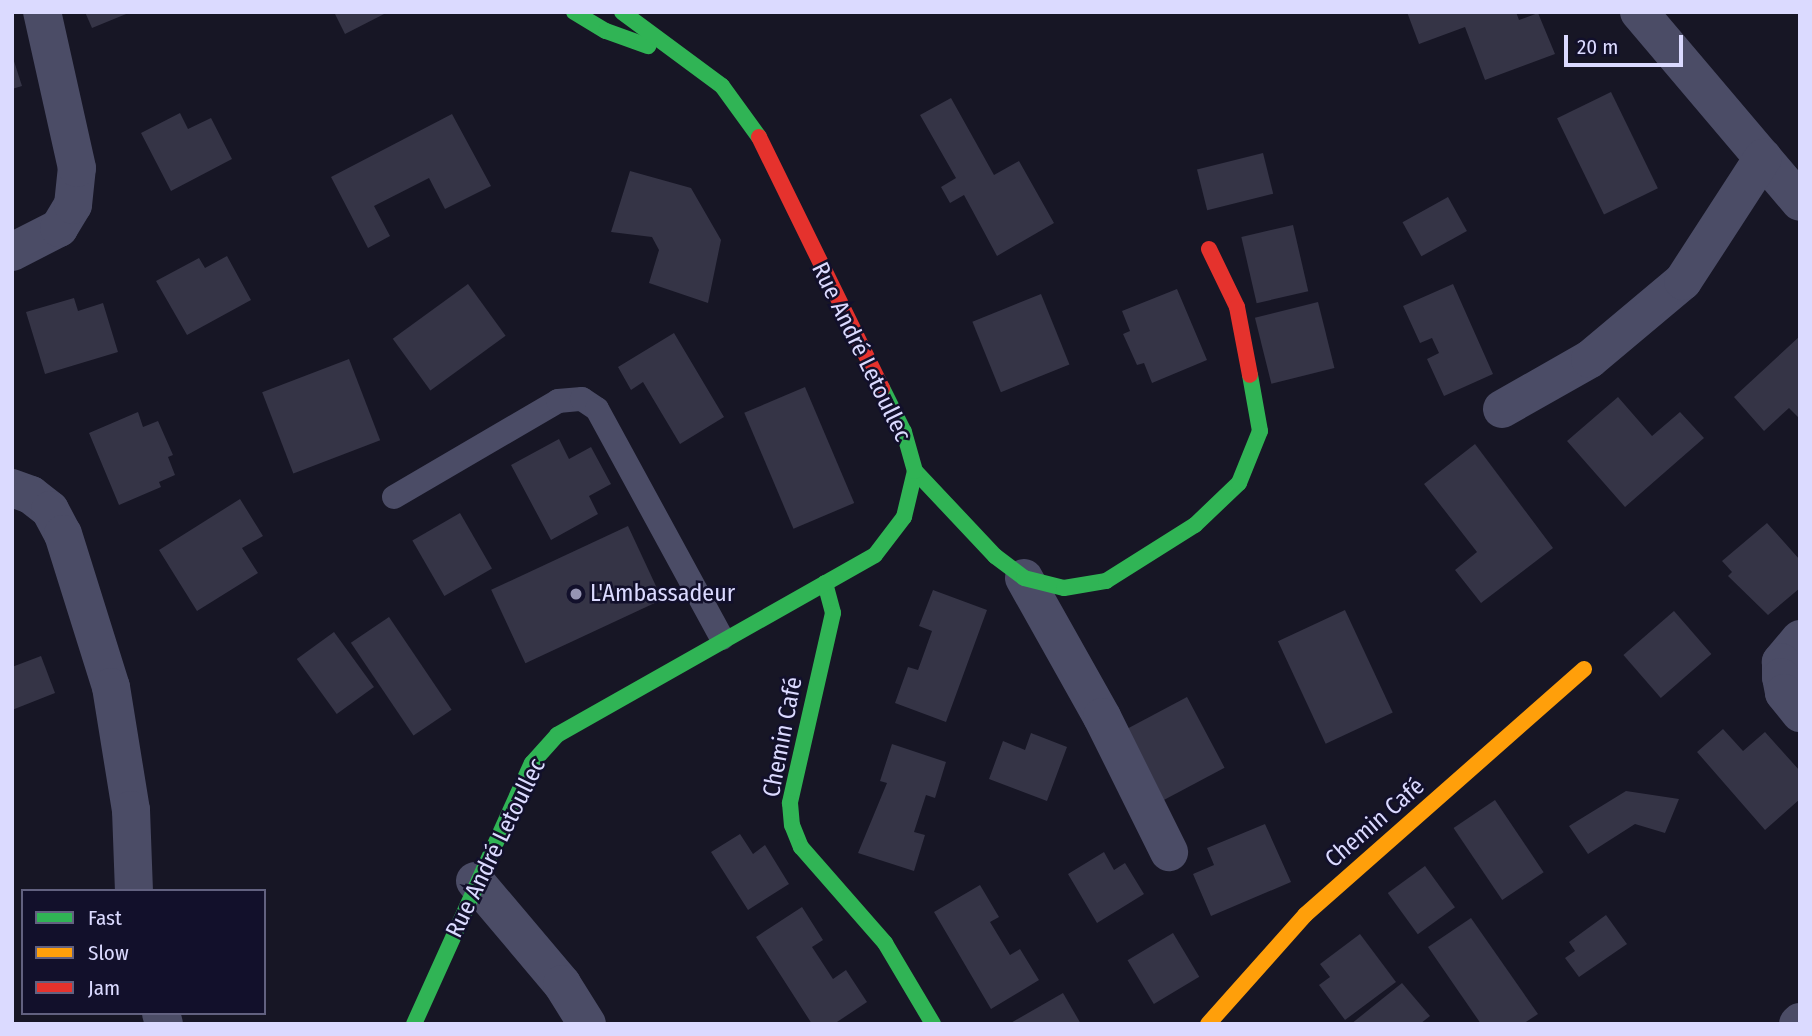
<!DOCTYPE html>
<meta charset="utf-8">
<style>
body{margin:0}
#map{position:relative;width:1812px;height:1036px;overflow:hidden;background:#171625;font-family:"Fira Sans Condensed",sans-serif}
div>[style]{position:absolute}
.building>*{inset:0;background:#353446;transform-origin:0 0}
.lane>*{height:24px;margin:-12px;padding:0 12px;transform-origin:12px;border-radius:12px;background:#4b4c66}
.street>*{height:38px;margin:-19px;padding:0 19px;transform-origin:19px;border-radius:19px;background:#4b4c66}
.fast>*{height:16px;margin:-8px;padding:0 8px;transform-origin:8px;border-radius:8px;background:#30b455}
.slow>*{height:16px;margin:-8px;padding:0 8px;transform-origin:8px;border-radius:8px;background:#ff9f0a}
.jam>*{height:16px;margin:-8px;padding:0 8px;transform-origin:8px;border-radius:8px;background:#e5322d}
.dots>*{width:19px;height:19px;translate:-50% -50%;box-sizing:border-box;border:4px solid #12102b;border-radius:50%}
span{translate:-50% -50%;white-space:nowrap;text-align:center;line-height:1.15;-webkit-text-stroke:5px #12102b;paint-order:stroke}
.street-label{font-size:24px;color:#dbdaff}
.poi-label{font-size:24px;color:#dbdaff}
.left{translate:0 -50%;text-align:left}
.frame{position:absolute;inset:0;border:14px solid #dbdaff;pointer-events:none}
.legend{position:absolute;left:21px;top:889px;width:245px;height:126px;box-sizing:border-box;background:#12102b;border:2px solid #626180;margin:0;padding:9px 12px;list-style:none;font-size:21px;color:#dbdaff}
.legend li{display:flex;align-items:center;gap:14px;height:35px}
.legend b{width:35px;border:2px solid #626180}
.scale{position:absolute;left:1564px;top:35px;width:119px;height:32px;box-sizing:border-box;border:4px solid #dbdaff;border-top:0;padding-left:9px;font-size:21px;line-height:24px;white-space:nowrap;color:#dbdaff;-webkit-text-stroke:5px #12102b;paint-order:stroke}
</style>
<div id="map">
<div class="building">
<div style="clip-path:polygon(85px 12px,131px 12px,92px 28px)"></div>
<div style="clip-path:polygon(334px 12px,388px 12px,345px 34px)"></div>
<div style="clip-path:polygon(1407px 12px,1516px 12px,1519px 20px,1538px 13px,1555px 54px,1485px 80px,1465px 27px,1419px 44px)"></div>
<div style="clip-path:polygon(12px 55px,22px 86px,12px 89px)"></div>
<div style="left:1611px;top:92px;width:107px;height:60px;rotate:64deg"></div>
<div style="clip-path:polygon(951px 98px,994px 175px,1019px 161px,1054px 223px,997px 256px,964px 195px,950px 203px,941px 187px,956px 178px,920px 115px)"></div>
<div style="clip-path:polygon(180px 113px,188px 129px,211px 118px,232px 159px,171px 191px,141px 133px)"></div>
<div style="clip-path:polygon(452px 114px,491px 186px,445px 209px,429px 178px,374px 206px,390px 236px,368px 248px,331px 177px)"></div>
<div style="left:1263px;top:153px;width:42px;height:68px;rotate:76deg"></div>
<div style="clip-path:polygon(630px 171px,691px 188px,721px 240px,708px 303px,649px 283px,659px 250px,652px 237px,611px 232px)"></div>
<div style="left:1448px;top:197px;width:39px;height:52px;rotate:61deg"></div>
<div style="left:1293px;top:225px;width:68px;height:53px;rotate:77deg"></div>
<div style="clip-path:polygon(227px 256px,251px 300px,187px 335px,156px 281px,199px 258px,205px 268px)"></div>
<div style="left:468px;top:284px;width:64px;height:93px;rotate:54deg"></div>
<div style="clip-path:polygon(1453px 284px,1493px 374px,1444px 396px,1427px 359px,1439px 353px,1432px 338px,1420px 343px,1403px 306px)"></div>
<div style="clip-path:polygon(1177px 289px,1207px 360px,1152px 383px,1144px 363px,1137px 365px,1123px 334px,1130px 331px,1122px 311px)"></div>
<div style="left:1041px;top:294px;width:76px;height:74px;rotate:68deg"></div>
<div style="clip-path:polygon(74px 298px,78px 311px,103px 303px,118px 352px,45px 374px,26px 312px)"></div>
<div style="left:1318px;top:302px;width:68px;height:65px;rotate:76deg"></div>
<div style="clip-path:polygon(674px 333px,724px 417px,680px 444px,643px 382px,631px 390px,618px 367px)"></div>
<div style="clip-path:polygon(1800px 336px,1800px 419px,1789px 408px,1764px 431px,1734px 397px)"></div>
<div style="left:349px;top:359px;width:87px;height:93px;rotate:69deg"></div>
<div style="left:805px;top:387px;width:126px;height:66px;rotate:67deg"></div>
<div style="clip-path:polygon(1618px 397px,1652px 436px,1680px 412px,1704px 438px,1625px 507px,1567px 441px)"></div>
<div style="clip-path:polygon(138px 412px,143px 427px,158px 421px,173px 455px,168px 457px,175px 475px,159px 482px,161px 487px,119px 505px,89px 433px)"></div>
<div style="clip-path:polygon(559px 439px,569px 459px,591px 447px,611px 484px,589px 496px,598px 514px,551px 540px,511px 465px)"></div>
<div style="clip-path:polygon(1475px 444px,1553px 548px,1481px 603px,1455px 570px,1477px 552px,1424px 484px)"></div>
<div style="clip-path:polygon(240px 499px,263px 536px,242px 548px,258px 573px,197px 611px,159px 550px)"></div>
<div style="left:460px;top:513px;width:64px;height:55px;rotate:60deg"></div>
<div style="clip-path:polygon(1767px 523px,1800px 560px,1800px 588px,1768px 615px,1728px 576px,1732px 572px,1722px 561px)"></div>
<div style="left:628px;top:526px;width:81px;height:151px;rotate:65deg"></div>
<div style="clip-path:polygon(933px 590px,987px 610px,946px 722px,895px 703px,908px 667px,918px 670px,932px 631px,919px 626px)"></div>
<div style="left:1345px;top:610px;width:113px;height:74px;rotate:65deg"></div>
<div style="left:1674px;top:611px;width:57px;height:67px;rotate:49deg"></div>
<div style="left:389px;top:617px;width:112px;height:46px;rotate:56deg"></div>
<div style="left:334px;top:632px;width:68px;height:46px;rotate:54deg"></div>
<div style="clip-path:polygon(41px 656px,55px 693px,12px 710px,12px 667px)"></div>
<div style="left:1187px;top:697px;width:80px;height:73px;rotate:62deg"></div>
<div style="clip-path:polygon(1723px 729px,1743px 751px,1765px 732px,1800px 771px,1800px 799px,1765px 830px,1697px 752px)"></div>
<div style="clip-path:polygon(1031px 733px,1067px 747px,1047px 801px,989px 779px,1003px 741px,1025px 750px)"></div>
<div style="clip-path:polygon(892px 744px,946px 762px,935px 798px,926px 795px,914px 832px,925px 835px,914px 871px,858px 853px,887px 783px,880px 781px)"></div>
<div style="clip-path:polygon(1626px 791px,1679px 799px,1665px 833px,1635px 824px,1588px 854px,1569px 826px)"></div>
<div style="left:1495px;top:800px;width:87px;height:50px;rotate:56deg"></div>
<div style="clip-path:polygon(1265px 824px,1291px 882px,1211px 916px,1193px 874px,1214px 865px,1207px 848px)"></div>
<div style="clip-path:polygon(740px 834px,753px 854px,765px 845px,789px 884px,748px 910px,711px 852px)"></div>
<div style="clip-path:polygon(1104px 852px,1114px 870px,1125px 863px,1144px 894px,1097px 923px,1068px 874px)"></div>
<div style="left:1425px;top:866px;width:51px;height:46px;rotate:54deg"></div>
<div style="clip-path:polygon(980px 885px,999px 917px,990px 922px,1010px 955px,1020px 949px,1039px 980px,991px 1009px,934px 912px)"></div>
<div style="clip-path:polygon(802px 907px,823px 940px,812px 947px,833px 979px,846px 970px,867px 1002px,834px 1024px,812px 1024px,756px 937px)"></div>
<div style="clip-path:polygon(1606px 915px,1627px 944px,1579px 977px,1565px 958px,1575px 951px,1569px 942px)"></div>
<div style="clip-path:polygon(1471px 918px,1538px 1014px,1523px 1024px,1481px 1024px,1428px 947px)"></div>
<div style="left:1173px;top:933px;width:51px;height:53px;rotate:59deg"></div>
<div style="clip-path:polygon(1360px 934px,1396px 982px,1345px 1020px,1319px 985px,1330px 977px,1320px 964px)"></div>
<div style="clip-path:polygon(1402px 983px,1430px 1016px,1420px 1024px,1351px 1024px)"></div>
<div style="clip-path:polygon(1063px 993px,1081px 1024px,1009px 1024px)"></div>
</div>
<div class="lane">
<div style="left:394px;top:497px;width:190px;rotate:-30.3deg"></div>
<div style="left:558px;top:401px;width:24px;rotate:-5deg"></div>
<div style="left:582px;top:399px;width:18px;rotate:34deg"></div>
<div style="left:597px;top:409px;width:261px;rotate:61.4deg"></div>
</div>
<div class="street">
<div style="left:1639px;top:12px;width:249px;rotate:49.7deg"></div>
<div style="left:12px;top:252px;width:53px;rotate:-27.1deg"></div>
<div style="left:59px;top:228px;width:27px;rotate:-59deg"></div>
<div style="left:73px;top:205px;width:37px;rotate:-84deg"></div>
<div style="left:77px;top:168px;width:160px;rotate:-102.6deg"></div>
<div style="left:1502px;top:409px;width:101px;rotate:-29.6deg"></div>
<div style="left:1590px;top:359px;width:121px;rotate:-40deg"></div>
<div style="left:1683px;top:281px;width:147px;rotate:-57deg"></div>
<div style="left:12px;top:488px;width:20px;rotate:20deg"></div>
<div style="left:31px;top:495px;width:24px;rotate:38deg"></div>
<div style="left:50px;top:510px;width:27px;rotate:62deg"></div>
<div style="left:63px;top:534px;width:160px;rotate:72.6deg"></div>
<div style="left:111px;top:687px;width:125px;rotate:80.8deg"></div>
<div style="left:131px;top:810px;width:81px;rotate:87.9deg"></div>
<div style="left:1024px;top:578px;width:159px;rotate:60.7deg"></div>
<div style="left:1102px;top:717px;width:151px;rotate:63.6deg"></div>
<div style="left:1800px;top:639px;width:30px;rotate:130deg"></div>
<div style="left:1781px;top:662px;width:15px;rotate:90deg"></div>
<div style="left:1781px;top:677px;width:16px;rotate:79deg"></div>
<div style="left:1784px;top:693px;width:26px;rotate:51deg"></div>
<div style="left:475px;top:881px;width:135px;rotate:49.8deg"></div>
<div style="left:562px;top:984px;width:47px;rotate:58deg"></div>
<div style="left:161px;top:1013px;width:11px;rotate:75deg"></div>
<div style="left:1798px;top:1024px;width:3px;rotate:-45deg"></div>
</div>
<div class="fast">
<div style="left:574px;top:12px;width:37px;rotate:31deg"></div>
<div style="left:606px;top:31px;width:45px;rotate:19.7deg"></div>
<div style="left:622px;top:12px;width:124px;rotate:36.5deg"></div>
<div style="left:722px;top:86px;width:63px;rotate:54deg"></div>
<div style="left:915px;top:471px;width:117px;rotate:46.7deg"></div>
<div style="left:995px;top:556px;width:36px;rotate:37deg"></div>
<div style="left:1024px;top:578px;width:41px;rotate:14deg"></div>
<div style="left:1064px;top:588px;width:43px;rotate:-9.5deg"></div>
<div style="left:1106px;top:581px;width:105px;rotate:-32.2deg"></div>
<div style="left:1195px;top:525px;width:61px;rotate:-43.7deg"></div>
<div style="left:1239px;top:483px;width:56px;rotate:-68deg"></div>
<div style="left:1260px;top:431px;width:57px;rotate:-100.1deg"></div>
<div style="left:825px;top:583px;width:31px;rotate:75deg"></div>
<div style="left:833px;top:613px;width:195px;rotate:102.8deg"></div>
<div style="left:790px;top:803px;width:22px;rotate:85deg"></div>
<div style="left:792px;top:825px;width:24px;rotate:68deg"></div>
<div style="left:801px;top:847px;width:128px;rotate:48.8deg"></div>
<div style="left:885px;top:943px;width:94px;rotate:59.3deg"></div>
<div style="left:414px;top:1024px;width:286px;rotate:-65.7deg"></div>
<div style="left:532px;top:763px;width:38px;rotate:-48deg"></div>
<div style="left:557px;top:735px;width:365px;rotate:-29.5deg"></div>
<div style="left:875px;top:555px;width:48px;rotate:-52.7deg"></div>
<div style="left:904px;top:517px;width:47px;rotate:-76.6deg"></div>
<div style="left:915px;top:471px;width:41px;rotate:-105.8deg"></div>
<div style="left:904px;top:432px;width:49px;rotate:-116.6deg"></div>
</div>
<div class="slow">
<div style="left:1208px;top:1024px;width:146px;rotate:-48.3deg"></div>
<div style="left:1305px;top:915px;width:372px;rotate:-41.4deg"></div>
</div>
<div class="jam">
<div style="left:759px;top:137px;width:280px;rotate:63.9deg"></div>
<div style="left:1209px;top:249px;width:64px;rotate:64.2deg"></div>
<div style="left:1237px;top:307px;width:69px;rotate:79.2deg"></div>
</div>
<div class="dots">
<div style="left:576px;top:594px;background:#9695b3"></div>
</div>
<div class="street-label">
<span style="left:861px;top:352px;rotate:64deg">Rue André Letoullec</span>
<span style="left:783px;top:737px;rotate:-79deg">Chemin Café</span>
<span style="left:1375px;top:823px;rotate:-41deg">Chemin Café</span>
<span style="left:496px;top:848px;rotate:-64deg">Rue André Letoullec</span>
</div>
<div class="poi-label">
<span class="left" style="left:590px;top:594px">L'Ambassadeur</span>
</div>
<div class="frame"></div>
<ul class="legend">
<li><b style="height:9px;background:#30b455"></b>Fast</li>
<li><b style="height:9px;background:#ff9f0a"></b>Slow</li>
<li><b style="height:9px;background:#e5322d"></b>Jam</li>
</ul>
<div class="scale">20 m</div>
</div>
